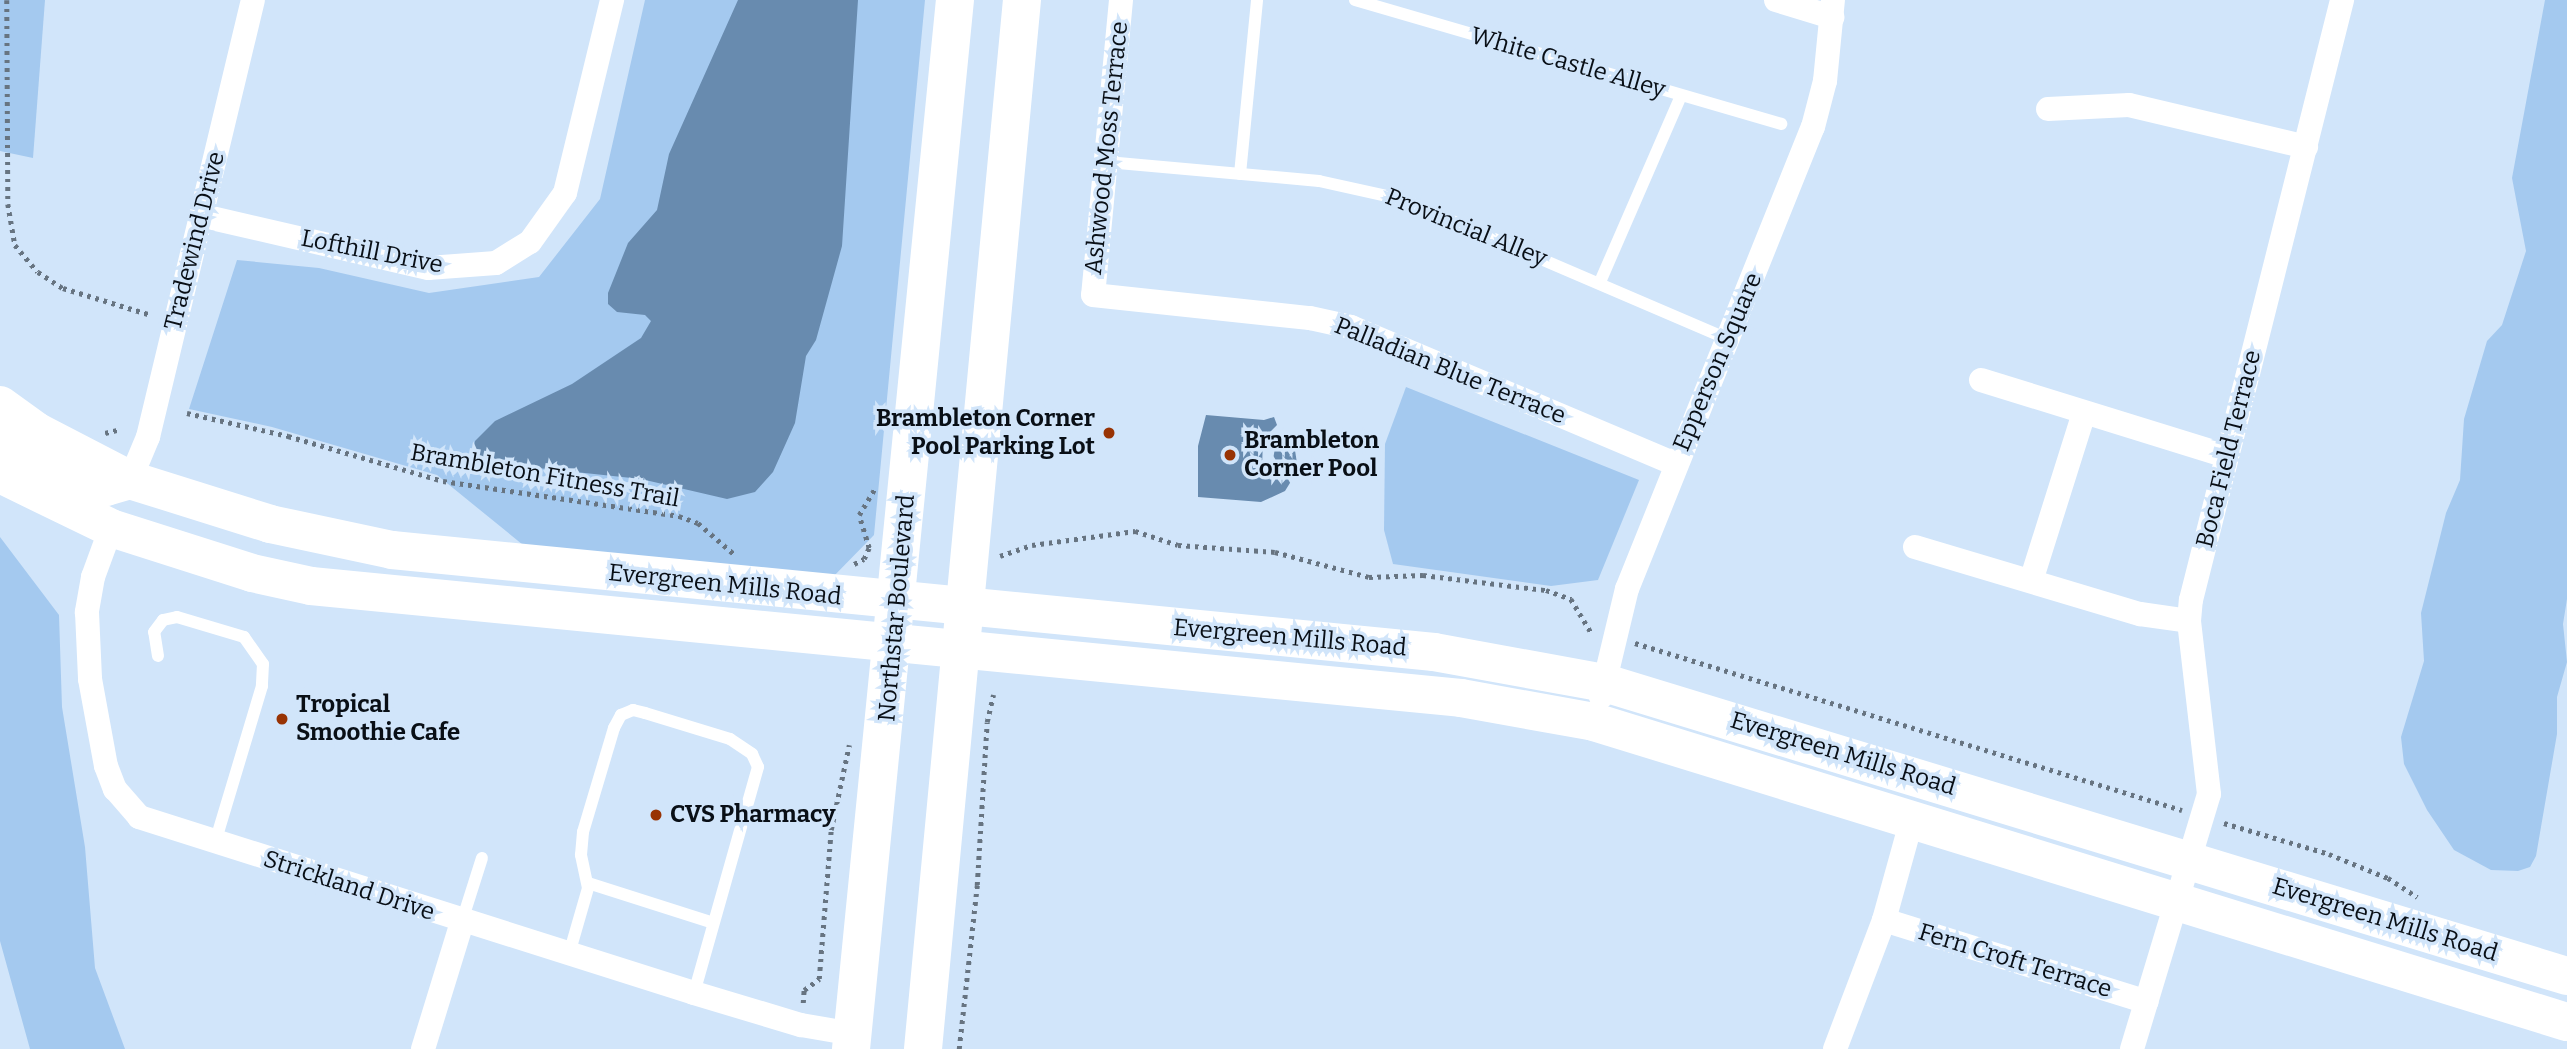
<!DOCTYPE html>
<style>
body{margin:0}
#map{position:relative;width:2567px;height:1049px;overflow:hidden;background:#d1e5fa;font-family:Bitter,serif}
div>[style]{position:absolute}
.green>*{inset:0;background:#a4c9ef}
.water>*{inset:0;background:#688baf}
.path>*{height:4.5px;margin-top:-2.25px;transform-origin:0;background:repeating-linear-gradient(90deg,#677481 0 3.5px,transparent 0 8.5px)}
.service>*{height:12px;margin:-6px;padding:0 6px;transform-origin:6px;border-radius:6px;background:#fff}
.minor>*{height:24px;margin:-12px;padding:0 12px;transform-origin:12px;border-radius:12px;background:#fff}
.primary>*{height:38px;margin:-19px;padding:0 19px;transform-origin:19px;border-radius:19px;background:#fff}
.dots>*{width:19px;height:19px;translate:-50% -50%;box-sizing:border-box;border:4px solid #d1e5fa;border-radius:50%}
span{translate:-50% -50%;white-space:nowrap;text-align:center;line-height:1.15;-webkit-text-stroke:7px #d1e5fa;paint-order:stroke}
.street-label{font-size:24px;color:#090f16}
.poi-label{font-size:24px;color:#090f16;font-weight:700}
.right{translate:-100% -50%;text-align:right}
.left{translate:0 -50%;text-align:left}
</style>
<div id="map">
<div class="green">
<div style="clip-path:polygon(0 0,45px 0,33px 158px,0 151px)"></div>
<div style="clip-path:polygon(645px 0,925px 0,874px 535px,830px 580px,528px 549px,437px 475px,272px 427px,189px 409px,237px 260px,319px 268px,429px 293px,539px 277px,600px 199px)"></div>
<div style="clip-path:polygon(2545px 0,2567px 0,2567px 599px,2563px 624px,2567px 662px,2557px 697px,2557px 734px,2536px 856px,2530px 867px,2518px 871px,2491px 870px,2454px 850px,2427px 810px,2404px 764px,2401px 737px,2424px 661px,2421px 613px,2446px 513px,2460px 480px,2464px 419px,2487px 341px,2502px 325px,2526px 251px,2512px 178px)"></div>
<div style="clip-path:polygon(1406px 387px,1639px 480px,1598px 580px,1551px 586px,1393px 564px,1384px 530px,1385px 444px)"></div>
<div style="clip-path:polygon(0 537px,59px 615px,62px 707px,85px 847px,95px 968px,125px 1049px,30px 1049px,0 941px)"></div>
</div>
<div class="water">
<div style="clip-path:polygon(738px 0,858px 0,842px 246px,816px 340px,806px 356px,795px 423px,773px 472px,755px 492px,727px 499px,641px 479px,519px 466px,477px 455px,473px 450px,475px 441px,495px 421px,572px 384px,641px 338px,651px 321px,645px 315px,617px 312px,608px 304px,608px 293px,628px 243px,657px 210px,669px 154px)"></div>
<div style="clip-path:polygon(1206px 415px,1264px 420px,1274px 417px,1277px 425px,1263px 439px,1262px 468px,1267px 471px,1272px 465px,1277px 437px,1293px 437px,1298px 470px,1285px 491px,1261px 502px,1198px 497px,1198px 446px)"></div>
</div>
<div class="path">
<div style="left:7px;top:0;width:204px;rotate:89.7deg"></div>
<div style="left:8px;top:204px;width:42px;rotate:80.3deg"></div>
<div style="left:15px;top:245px;width:35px;rotate:50deg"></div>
<div style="left:38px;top:272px;width:30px;rotate:33deg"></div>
<div style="left:63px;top:288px;width:89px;rotate:17deg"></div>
<div style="left:187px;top:413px;width:104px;rotate:12.8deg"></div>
<div style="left:288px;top:436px;width:161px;rotate:16.2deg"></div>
<div style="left:443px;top:481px;width:239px;rotate:8.4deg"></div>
<div style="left:679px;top:516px;width:20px;rotate:20deg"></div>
<div style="left:698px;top:523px;width:48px;rotate:40.7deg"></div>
<div style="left:105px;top:433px;width:16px;rotate:-14deg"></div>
<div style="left:1000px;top:556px;width:34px;rotate:-19deg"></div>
<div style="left:1032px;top:545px;width:104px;rotate:-7.7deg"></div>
<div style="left:1135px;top:531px;width:45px;rotate:18deg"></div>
<div style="left:1178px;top:545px;width:97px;rotate:4.1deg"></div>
<div style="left:1275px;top:552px;width:97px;rotate:14.9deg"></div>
<div style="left:1369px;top:577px;width:54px;rotate:-2.1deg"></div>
<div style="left:1423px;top:575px;width:124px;rotate:7deg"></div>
<div style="left:1546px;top:590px;width:27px;rotate:20deg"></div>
<div style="left:1571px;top:599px;width:41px;rotate:59deg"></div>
<div style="left:854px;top:564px;width:11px;rotate:-27deg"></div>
<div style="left:864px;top:559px;width:12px;rotate:-66deg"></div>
<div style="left:869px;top:548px;width:34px;rotate:-107deg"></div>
<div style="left:859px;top:515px;width:31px;rotate:-59deg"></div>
<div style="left:1635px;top:643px;width:572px;rotate:16.98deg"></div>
<div style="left:2224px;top:823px;width:109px;rotate:16.4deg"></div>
<div style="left:2329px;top:854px;width:64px;rotate:22.1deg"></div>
<div style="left:2388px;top:878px;width:35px;rotate:33deg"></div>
<div style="left:803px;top:1003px;width:13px;rotate:-86deg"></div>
<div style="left:804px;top:990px;width:19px;rotate:-36deg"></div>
<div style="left:819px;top:979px;width:149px;rotate:-85.4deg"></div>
<div style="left:831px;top:830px;width:87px;rotate:-78deg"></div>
<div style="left:959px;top:1049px;width:165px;rotate:-83.7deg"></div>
<div style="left:977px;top:885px;width:163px;rotate:-86.5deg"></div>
<div style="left:987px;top:722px;width:28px;rotate:-77deg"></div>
</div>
<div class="service">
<div style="left:1355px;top:0;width:444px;rotate:16.2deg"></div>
<div style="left:1107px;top:162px;width:213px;rotate:5.1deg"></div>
<div style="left:1319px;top:181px;width:84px;rotate:12.4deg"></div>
<div style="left:1401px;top:199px;width:356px;rotate:23.2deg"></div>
<div style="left:1240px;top:174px;width:175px;rotate:-84.4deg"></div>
<div style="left:1600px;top:282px;width:203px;rotate:-66.5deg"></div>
<div style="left:158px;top:656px;width:24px;rotate:-99deg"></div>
<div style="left:154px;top:632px;width:15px;rotate:-53deg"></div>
<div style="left:163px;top:620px;width:14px;rotate:-12deg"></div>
<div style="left:177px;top:617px;width:70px;rotate:16.6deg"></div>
<div style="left:244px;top:637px;width:33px;rotate:55deg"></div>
<div style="left:263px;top:664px;width:22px;rotate:93deg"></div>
<div style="left:262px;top:686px;width:164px;rotate:106.7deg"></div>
<div style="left:588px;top:883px;width:131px;rotate:17.7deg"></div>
<div style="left:462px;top:921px;width:66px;rotate:-72.4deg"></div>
<div style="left:569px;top:954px;width:69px;rotate:-73.9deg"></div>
<div style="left:588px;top:888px;width:34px;rotate:-102deg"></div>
<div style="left:581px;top:855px;width:23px;rotate:-85deg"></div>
<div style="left:583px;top:832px;width:109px;rotate:-73.4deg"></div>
<div style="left:614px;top:728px;width:15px;rotate:-62deg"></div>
<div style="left:621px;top:715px;width:13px;rotate:-23deg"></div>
<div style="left:633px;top:710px;width:12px;rotate:14deg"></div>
<div style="left:645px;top:713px;width:89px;rotate:17deg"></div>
<div style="left:730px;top:739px;width:27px;rotate:34deg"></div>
<div style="left:752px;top:754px;width:14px;rotate:65deg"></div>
<div style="left:758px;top:767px;width:235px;rotate:105.8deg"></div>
</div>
<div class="minor">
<div style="left:1121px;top:0;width:296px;rotate:95.4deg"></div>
<div style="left:1093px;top:295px;width:218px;rotate:6.1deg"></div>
<div style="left:1310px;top:318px;width:42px;rotate:12.4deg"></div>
<div style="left:1351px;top:327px;width:352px;rotate:22.9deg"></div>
<div style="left:1776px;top:0;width:59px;rotate:16.9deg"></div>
<div style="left:2048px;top:109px;width:81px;rotate:-2.8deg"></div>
<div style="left:2129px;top:105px;width:182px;rotate:13.3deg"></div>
<div style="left:203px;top:216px;width:231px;rotate:13deg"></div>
<div style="left:428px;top:268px;width:68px;rotate:-4.2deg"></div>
<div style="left:496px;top:263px;width:40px;rotate:-32deg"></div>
<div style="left:530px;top:242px;width:60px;rotate:-54.5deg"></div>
<div style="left:565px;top:193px;width:199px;rotate:-76.3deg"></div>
<div style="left:1981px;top:380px;width:257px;rotate:17.2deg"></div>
<div style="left:130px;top:480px;width:47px;rotate:-67.3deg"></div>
<div style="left:148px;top:437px;width:449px;rotate:-76.5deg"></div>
<div style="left:111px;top:528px;width:52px;rotate:110.2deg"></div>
<div style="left:93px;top:577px;width:36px;rotate:100deg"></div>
<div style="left:87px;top:612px;width:67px;rotate:87.4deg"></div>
<div style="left:90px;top:679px;width:88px;rotate:79.6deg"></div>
<div style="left:106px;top:766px;width:25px;rotate:69deg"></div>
<div style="left:115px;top:789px;width:37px;rotate:49deg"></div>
<div style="left:139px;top:817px;width:582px;rotate:17.59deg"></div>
<div style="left:694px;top:993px;width:112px;rotate:16.7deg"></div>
<div style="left:801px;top:1025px;width:53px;rotate:9.8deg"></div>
<div style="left:1915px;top:547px;width:235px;rotate:16.6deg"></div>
<div style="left:2140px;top:614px;width:49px;rotate:8.1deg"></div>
<div style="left:2031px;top:581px;width:176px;rotate:-72.5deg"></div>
<div style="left:1601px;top:697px;width:111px;rotate:-76.5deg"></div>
<div style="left:1627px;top:589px;width:498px;rotate:-68.1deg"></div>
<div style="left:1813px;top:127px;width:48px;rotate:-75.4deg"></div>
<div style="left:1825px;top:81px;width:81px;rotate:-84.4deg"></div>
<div style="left:1884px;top:920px;width:275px;rotate:17.3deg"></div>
<div style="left:423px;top:1049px;width:133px;rotate:-72.9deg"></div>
<div style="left:1835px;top:1049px;width:138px;rotate:-69.2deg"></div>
<div style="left:1884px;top:920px;width:105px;rotate:-74.5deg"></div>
<div style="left:2132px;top:1049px;width:266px;rotate:-73.2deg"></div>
<div style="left:2209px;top:794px;width:174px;rotate:-96.6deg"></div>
<div style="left:2189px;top:621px;width:21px;rotate:-85deg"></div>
<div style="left:2191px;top:600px;width:619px;rotate:-75.87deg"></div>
</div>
<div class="primary">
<div style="left:0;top:405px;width:44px;rotate:35.8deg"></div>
<div style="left:36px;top:431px;width:106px;rotate:27.5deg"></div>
<div style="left:130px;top:480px;width:147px;rotate:17.4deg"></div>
<div style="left:270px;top:524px;width:125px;rotate:12deg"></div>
<div style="left:392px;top:550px;width:1047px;rotate:5.59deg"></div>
<div style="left:1434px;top:652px;width:174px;rotate:10.3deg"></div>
<div style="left:1605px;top:683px;width:1006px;rotate:16.94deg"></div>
<div style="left:0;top:446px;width:89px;rotate:26.6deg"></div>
<div style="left:80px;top:486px;width:26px;rotate:2deg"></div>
<div style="left:106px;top:487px;width:25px;rotate:-16deg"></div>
<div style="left:0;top:474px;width:123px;rotate:25.9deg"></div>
<div style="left:111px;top:528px;width:148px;rotate:17.7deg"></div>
<div style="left:252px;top:573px;width:60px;rotate:12.4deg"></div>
<div style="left:311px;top:586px;width:1155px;rotate:5.56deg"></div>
<div style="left:1461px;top:698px;width:135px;rotate:10.2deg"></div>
<div style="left:1594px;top:722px;width:1018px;rotate:17.14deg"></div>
<div style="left:851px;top:1049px;width:1054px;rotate:-84.34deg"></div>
<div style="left:923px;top:1049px;width:1054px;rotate:-84.61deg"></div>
</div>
<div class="dots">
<div style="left:1109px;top:433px;background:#983304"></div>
<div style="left:1230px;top:455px;background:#983304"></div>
<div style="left:282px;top:719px;background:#983304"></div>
<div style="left:656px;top:815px;background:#983304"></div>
</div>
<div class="street-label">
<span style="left:1568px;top:63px;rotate:16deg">White Castle Alley</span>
<span style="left:1107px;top:148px;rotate:-84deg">Ashwood Moss Terrace</span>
<span style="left:1466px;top:228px;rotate:22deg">Provincial Alley</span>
<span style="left:195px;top:241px;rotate:-76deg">Tradewind Drive</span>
<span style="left:372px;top:252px;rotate:11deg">Lofthill Drive</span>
<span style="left:1718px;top:362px;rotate:-67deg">Epperson Square</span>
<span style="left:1450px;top:371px;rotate:22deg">Palladian Blue Terrace</span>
<span style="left:2229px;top:449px;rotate:-76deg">Boca Field Terrace</span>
<span style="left:545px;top:476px;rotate:10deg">Brambleton Fitness Trail</span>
<span style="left:725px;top:585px;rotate:6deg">Evergreen Mills Road</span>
<span style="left:897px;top:608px;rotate:-85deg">Northstar Boulevard</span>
<span style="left:1290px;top:638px;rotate:5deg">Evergreen Mills Road</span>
<span style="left:1843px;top:754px;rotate:17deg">Evergreen Mills Road</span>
<span style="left:349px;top:886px;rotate:18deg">Strickland Drive</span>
<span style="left:2385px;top:920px;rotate:17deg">Evergreen Mills Road</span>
<span style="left:2015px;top:961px;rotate:17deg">Fern Croft Terrace</span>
</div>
<div class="poi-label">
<span class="right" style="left:1095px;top:433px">Brambleton Corner<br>Pool Parking Lot</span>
<span class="left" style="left:1244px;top:455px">Brambleton<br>Corner Pool</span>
<span class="left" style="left:296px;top:719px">Tropical<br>Smoothie Cafe</span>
<span class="left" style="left:670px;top:815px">CVS Pharmacy</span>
</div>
</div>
